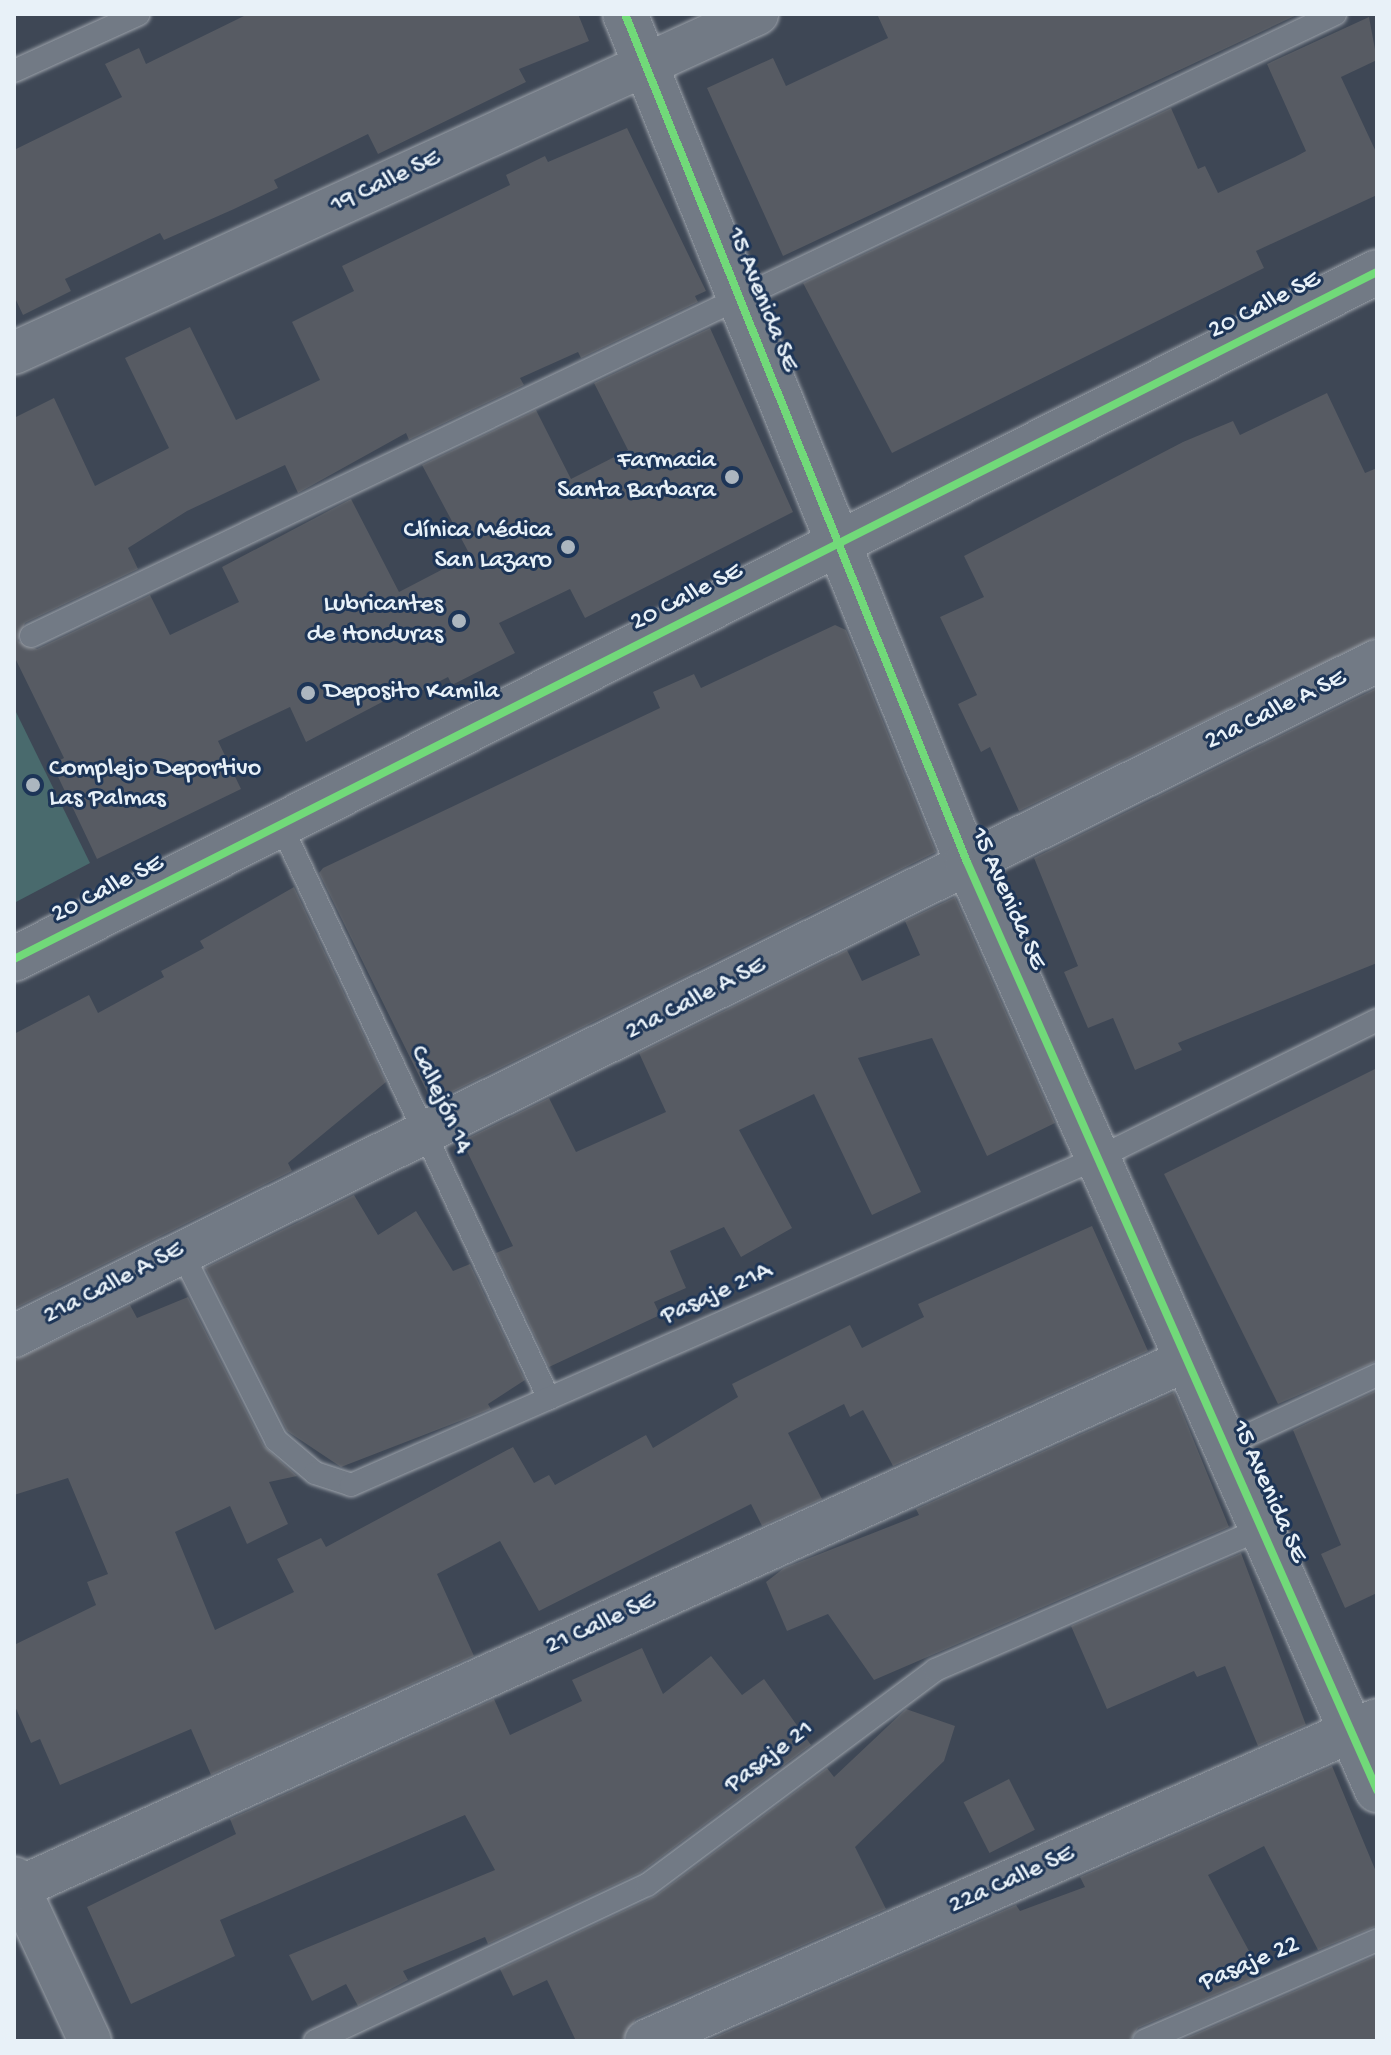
<!DOCTYPE html>
<meta charset="utf-8">
<style>
body{margin:0}
#map{position:relative;width:1391px;height:2055px;overflow:hidden;background:#3e4755;font-family:"Gochi Hand",sans-serif}
div>[style]{position:absolute}
.green>*{inset:0;background:#496a6d}
.building>*{inset:0;background:#575b63;transform-origin:0 0}
.roads{filter:drop-shadow(0 0 2px #9ea4ac) drop-shadow(0 0 2px #9ea4ac)}
.lane>*{height:22px;margin:-11px;padding:0 11px;transform-origin:11px;border-radius:11px;background:#727a85}
.street>*{height:42px;margin:-21px;padding:0 21px;transform-origin:21px;border-radius:21px;background:#727a85}
.secondary>*{height:44px;margin:-22px;padding:0 22px;transform-origin:22px;border-radius:22px;background:#727a85}
.cycleway>*{height:8px;margin:-4px;padding:0 4px;transform-origin:4px;border-radius:4px;background:#71d979}
.dots>*{width:22px;height:22px;translate:-50% -50%;box-sizing:border-box;border:4px solid #1d3557;border-radius:50%}
span{translate:-50% -50%;white-space:nowrap;text-align:center;line-height:1.15;-webkit-text-stroke:6px #1d3557;paint-order:stroke}
.street-label{font-size:26px;color:#e8f1f8}
.poi-label{font-size:26px;color:#e8f1f8}
.right{translate:-100% -50%;text-align:right}
.left{translate:0 -50%;text-align:left}
.frame{position:absolute;inset:0;border:16px solid #e8f1f8;pointer-events:none}
</style>
<div id="map">
<div class="green">
<div style="clip-path:polygon(14px 708px,90px 863px,14px 903px)"></div>
</div>
<div class="building">
<div style="clip-path:polygon(248px 14px,578px 14px,589px 41px,519px 69px,526px 82px,378px 154px,368px 134px,274px 180px,278px 188px,234px 209px,164px 240px,160px 233px,65px 279px,71px 291px,23px 315px,14px 296px,14px 150px,122px 97px,105px 64px,139px 48px,146px 64px)"></div>
<div style="clip-path:polygon(877px 14px,1299px 14px,783px 256px,707px 88px,773px 58px,786px 86px,888px 38px)"></div>
<div style="clip-path:polygon(1369px 17px,1377px 60px,1341px 77px,1377px 154px,1377px 195px,1256px 251px,1264px 268px,892px 453px,803px 283px,1171px 108px,1198px 169px,1205px 166px,1218px 193px,1295px 157px,1306px 151px,1267px 64px)"></div>
<div style="clip-path:polygon(627px 128px,706px 291px,695px 296px,698px 302px,581px 358px,578px 352px,520px 378px,524px 385px,409px 440px,406px 433px,298px 493px,285px 465px,187px 511px,128px 548px,138px 569px,25px 623px,18px 641px,37px 649px,150px 595px,170px 635px,239px 602px,222px 567px,351px 499px,399px 592px,470px 555px,422px 465px,536px 410px,571px 479px,628px 450px,594px 383px,710px 328px,793px 512px,585px 618px,570px 589px,499px 623px,515px 653px,452px 685px,448px 677px,409px 697px,405px 690px,306px 742px,290px 707px,218px 741px,241px 789px,97px 859px,52px 764px,64px 758px,14px 656px,14px 418px,54px 398px,95px 486px,169px 448px,125px 358px,190px 327px,236px 420px,320px 380px,292px 322px,354px 291px,342px 266px,510px 185px,506px 175px,545px 156px,548px 162px)"></div>
<div style="clip-path:polygon(1327px 393px,1365px 473px,1377px 468px,1377px 637px,1019px 811px,990px 747px,981px 752px,958px 704px,977px 695px,940px 617px,984px 597px,964px 556px,1183px 442px,1233px 421px,1240px 435px)"></div>
<div style="clip-path:polygon(835px 625px,846px 630px,936px 852px,432px 1102px,319px 873px,323px 868px,660px 708px,653px 692px,694px 674px,701px 688px)"></div>
<div style="clip-path:polygon(1377px 688px,1377px 963px,1178px 1043px,1182px 1050px,1135px 1070px,1113px 1018px,1088px 1028px,1064px 972px,1078px 966px,1034px 858px)"></div>
<div style="clip-path:polygon(294px 887px,386px 1082px,288px 1163px,292px 1171px,14px 1309px,14px 1034px,89px 995px,98px 1013px,164px 977px,161px 971px,204px 948px,200px 941px)"></div>
<div style="clip-path:polygon(955px 897px,1055px 1123px,987px 1156px,932px 1038px,858px 1058px,921px 1192px,872px 1215px,814px 1094px,739px 1130px,792px 1228px,741px 1257px,724px 1227px,670px 1251px,686px 1288px,654px 1302px,660px 1315px,549px 1367px,496px 1253px,513px 1246px,462px 1141px,549px 1098px,576px 1152px,666px 1112px,639px 1053px,847px 950px,862px 981px,920px 955px,905px 921px)"></div>
<div style="clip-path:polygon(1377px 1068px,1377px 1361px,1278px 1404px,1164px 1174px)"></div>
<div style="clip-path:polygon(354px 1195px,378px 1235px,416px 1211px,453px 1271px,470px 1264px,525px 1380px,488px 1404px,491px 1409px,341px 1467px,287px 1431px,205px 1268px)"></div>
<div style="clip-path:polygon(1092px 1226px,1148px 1351px,893px 1466px,863px 1410px,850px 1417px,844px 1404px,788px 1433px,822px 1499px,762px 1526px,751px 1504px,539px 1611px,500px 1541px,437px 1574px,474px 1656px,211px 1775px,191px 1729px,60px 1785px,40px 1739px,31px 1743px,14px 1704px,14px 1645px,96px 1605px,87px 1582px,108px 1574px,68px 1478px,14px 1495px,14px 1360px,130px 1305px,137px 1318px,188px 1297px,264px 1446px,297px 1476px,269px 1482px,288px 1524px,247px 1544px,230px 1506px,175px 1532px,215px 1630px,294px 1592px,277px 1559px,321px 1538px,326px 1547px,513px 1447px,534px 1483px,549px 1475px,555px 1485px,646px 1435px,653px 1448px,738px 1397px,732px 1384px,850px 1325px,862px 1348px,924px 1317px,918px 1304px)"></div>
<div style="clip-path:polygon(1377px 1390px,1377px 1593px,1345px 1608px,1321px 1554px,1341px 1545px,1293px 1430px)"></div>
<div style="clip-path:polygon(1174px 1392px,1229px 1527px,874px 1680px,828px 1614px,787px 1631px,766px 1582px,784px 1568px,919px 1515px,916px 1509px)"></div>
<div style="clip-path:polygon(1241px 1553px,1306px 1725px,1258px 1746px,1225px 1666px,1197px 1677px,1194px 1671px,1107px 1709px,1071px 1626px)"></div>
<div style="clip-path:polygon(642px 1648px,663px 1694px,711px 1656px,742px 1695px,764px 1679px,811px 1745px,640px 1873px,488px 1944px,485px 1937px,403px 1971px,408px 1980px,358px 2006px,346px 1984px,312px 2001px,289px 1955px,495px 1870px,465px 1815px,220px 1920px,235px 1956px,131px 2004px,87px 1907px,236px 1834px,230px 1819px,494px 1699px,510px 1735px,582px 1701px,572px 1680px)"></div>
<div style="clip-path:polygon(906px 1709px,955px 1726px,944px 1761px,855px 1847px,886px 1909px,636px 2019px,622px 2041px,576px 2041px,547px 1980px,513px 1996px,500px 1969px,655px 1896px,827px 1768px,834px 1777px)"></div>
<div style="clip-path:polygon(1332px 1766px,1377px 1874px,1377px 1926px,1318px 1950px,1264px 1846px,1208px 1875px,1262px 1975px,1138px 2028px,1130px 2041px,706px 2041px,1016px 1905px,1020px 1911px,1085px 1887px,1080px 1877px)"></div>
<div style="left:1009px;top:1779px;width:57px;height:51px;rotate:63deg"></div>
<div style="clip-path:polygon(1377px 1955px,1377px 2041px,1179px 2041px)"></div>
</div>
<div class="roads">
<div class="lane">
<div style="left:14px;top:71px;width:137px;rotate:-24.5deg"></div>
<div style="left:31px;top:636px;width:1445px;rotate:-25.5deg"></div>
<div style="left:281px;top:825px;width:633px;rotate:64.97deg"></div>
<div style="left:180px;top:1249px;width:214px;rotate:63.3deg"></div>
<div style="left:276px;top:1440px;width:51px;rotate:40.2deg"></div>
<div style="left:315px;top:1473px;width:38px;rotate:18deg"></div>
<div style="left:351px;top:1485px;width:820px;rotate:-23.66deg"></div>
<div style="left:1102px;top:1156px;width:307px;rotate:-26.3deg"></div>
<div style="left:1224px;top:1446px;width:169px;rotate:-24.9deg"></div>
<div style="left:315px;top:2041px;width:367px;rotate:-25.2deg"></div>
<div style="left:647px;top:1885px;width:359px;rotate:-36.7deg"></div>
<div style="left:935px;top:1670px;width:357px;rotate:-23.4deg"></div>
<div style="left:1144px;top:2041px;width:254px;rotate:-23.4deg"></div>
</div>
<div class="street">
<div style="left:14px;top:353px;width:817px;rotate:-24.53deg"></div>
<div style="left:14px;top:1336px;width:1521px;rotate:-26.35deg"></div>
<div style="left:14px;top:1878px;width:180px;rotate:65deg"></div>
<div style="left:14px;top:1890px;width:1287px;rotate:-24.32deg"></div>
<div style="left:646px;top:2041px;width:798px;rotate:-23.71deg"></div>
</div>
<div class="secondary">
<div style="left:625px;top:14px;width:914px;rotate:68.04deg"></div>
<div style="left:967px;top:862px;width:1015px;rotate:66.16deg"></div>
<div style="left:14px;top:959px;width:1526px;rotate:-26.75deg"></div>
</div>
</div>
<div class="cycleway">
<div style="left:625px;top:14px;width:914px;rotate:68.04deg"></div>
<div style="left:967px;top:862px;width:1015px;rotate:66.16deg"></div>
<div style="left:14px;top:959px;width:1526px;rotate:-26.75deg"></div>
</div>
<div class="dots">
<div style="left:732px;top:477px;background:#acb6bf"></div>
<div style="left:568px;top:547px;background:#acb6bf"></div>
<div style="left:459px;top:621px;background:#acb6bf"></div>
<div style="left:308px;top:693px;background:#acb6bf"></div>
<div style="left:33px;top:785px;background:#acb6bf"></div>
</div>
<div class="street-label">
<span style="left:386px;top:183px;rotate:-25deg">19 Calle SE</span>
<span style="left:761px;top:300px;rotate:68deg">15 Avenida SE</span>
<span style="left:1265px;top:306px;rotate:-27deg">20 Calle SE</span>
<span style="left:687px;top:598px;rotate:-27deg">20 Calle SE</span>
<span style="left:1276px;top:711px;rotate:-26deg">21a Calle A SE</span>
<span style="left:108px;top:890px;rotate:-27deg">20 Calle SE</span>
<span style="left:1007px;top:899px;rotate:66deg">15 Avenida SE</span>
<span style="left:696px;top:1000px;rotate:-27deg">21a Calle A SE</span>
<span style="left:440px;top:1100px;rotate:65deg">Callejón 14</span>
<span style="left:114px;top:1284px;rotate:-27deg">21a Calle A SE</span>
<span style="left:717px;top:1295px;rotate:-24deg">Pasaje 21A</span>
<span style="left:1268px;top:1492px;rotate:66deg">15 Avenida SE</span>
<span style="left:601px;top:1625px;rotate:-24deg">21 Calle SE</span>
<span style="left:770px;top:1758px;rotate:-37deg">Pasaje 21</span>
<span style="left:1012px;top:1881px;rotate:-24deg">22a Calle SE</span>
<span style="left:1250px;top:1965px;rotate:-23deg">Pasaje 22</span>
</div>
<div class="poi-label">
<span class="right" style="left:716px;top:477px">Farmacia<br>Santa Barbara</span>
<span class="right" style="left:552px;top:547px">Clínica Médica<br>San Lazaro</span>
<span class="right" style="left:443px;top:621px">Lubricantes<br>de Honduras</span>
<span class="left" style="left:324px;top:693px">Deposito Kamila</span>
<span class="left" style="left:49px;top:785px">Complejo Deportivo<br>Las Palmas</span>
</div>
<div class="frame"></div>
</div>
